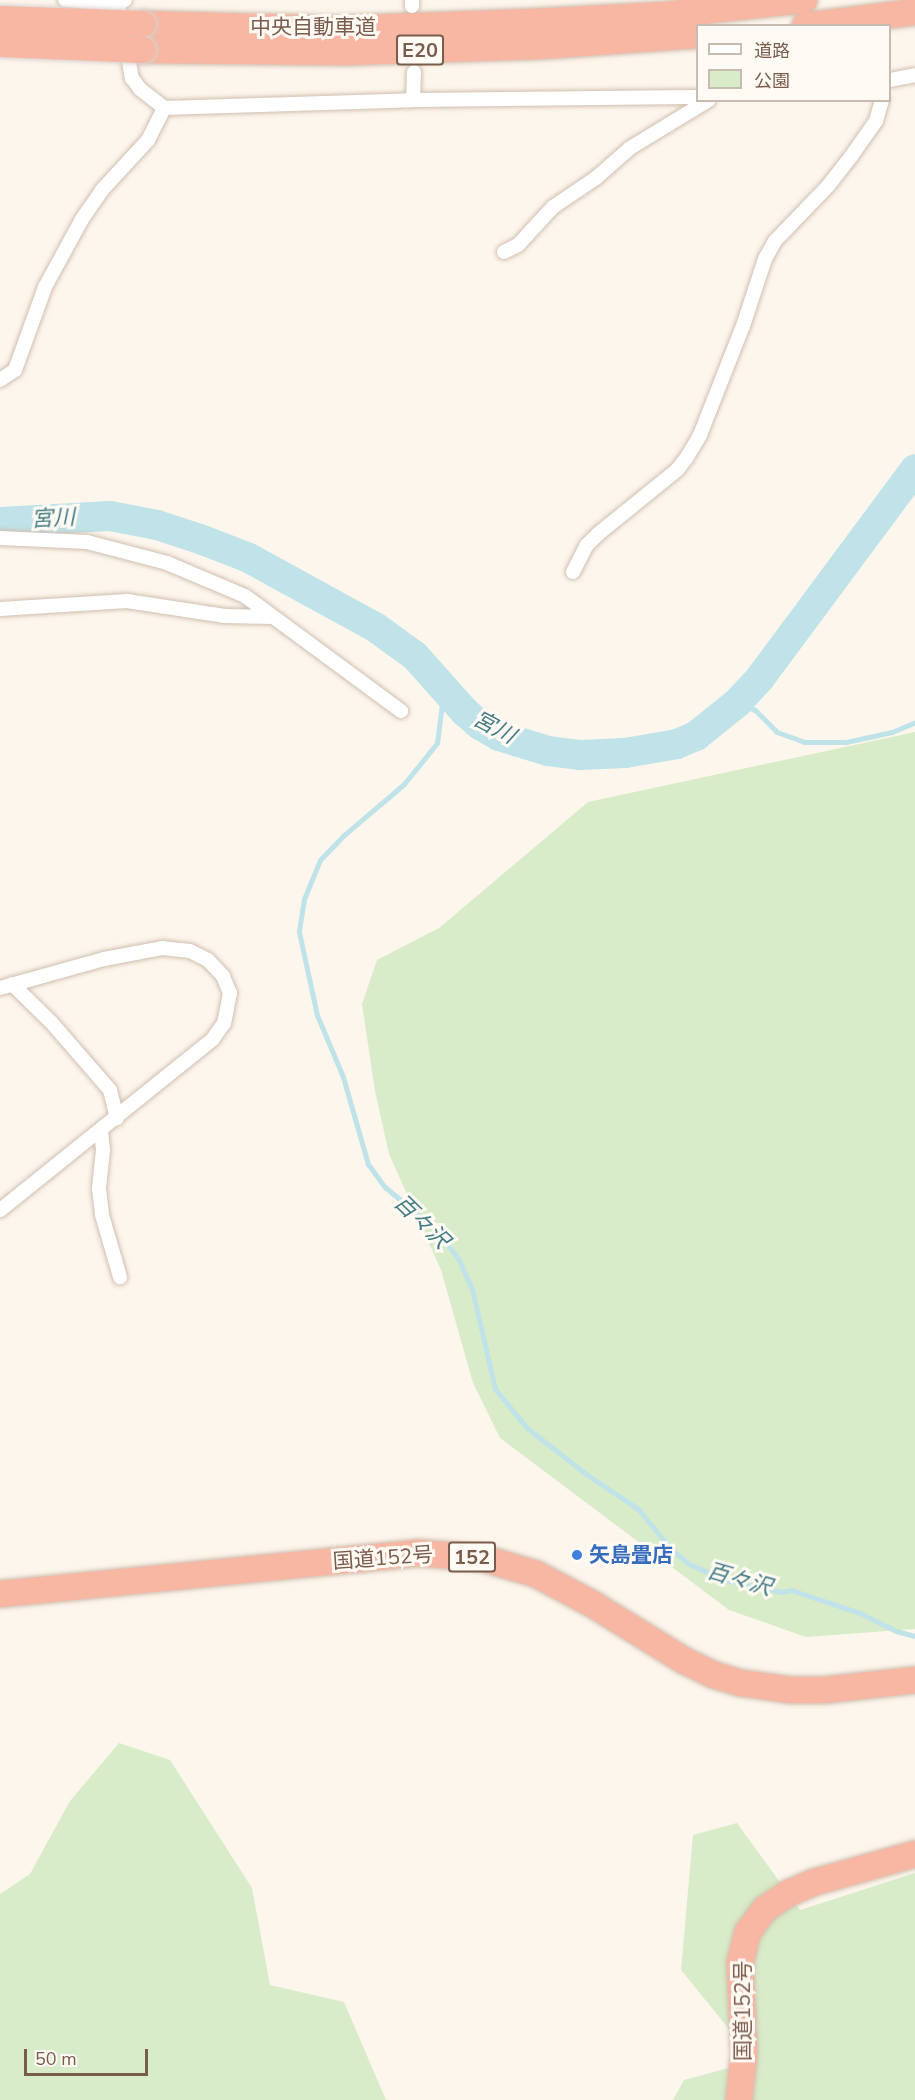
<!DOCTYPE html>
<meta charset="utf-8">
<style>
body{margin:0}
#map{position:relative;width:915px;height:2100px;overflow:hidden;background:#fdf6ec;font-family:"Nunito Sans","Noto Sans JP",sans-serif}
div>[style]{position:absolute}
.green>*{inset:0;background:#d8ecc9}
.stream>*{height:5px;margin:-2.5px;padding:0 2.5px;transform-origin:2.5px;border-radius:2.5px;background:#bfe3e8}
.river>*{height:30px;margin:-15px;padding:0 15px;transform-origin:15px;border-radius:15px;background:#bfe3e8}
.roads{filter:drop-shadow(0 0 2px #d1beb0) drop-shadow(0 0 2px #d1beb0)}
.street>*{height:14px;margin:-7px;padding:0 7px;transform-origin:7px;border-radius:7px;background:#fff}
.highway>*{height:26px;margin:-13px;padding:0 13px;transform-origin:13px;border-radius:13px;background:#f7b7a3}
.bridges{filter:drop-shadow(0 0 2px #dad1cd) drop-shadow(0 0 2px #dad1cd)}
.highway-bridge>*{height:26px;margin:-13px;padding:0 13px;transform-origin:13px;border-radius:13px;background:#f7b7a3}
.dots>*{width:16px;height:16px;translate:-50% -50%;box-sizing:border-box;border:3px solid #fffaf3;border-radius:50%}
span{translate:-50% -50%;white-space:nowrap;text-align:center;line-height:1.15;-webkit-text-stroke:6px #fffaf3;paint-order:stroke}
.shield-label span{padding:2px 4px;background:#fffaf3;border:2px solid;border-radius:4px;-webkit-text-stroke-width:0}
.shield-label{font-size:20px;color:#7a5c4d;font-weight:700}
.street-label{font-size:21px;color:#7a5c4d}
.shop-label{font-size:21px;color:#366cbe;font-weight:700}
.left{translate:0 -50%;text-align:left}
.water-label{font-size:22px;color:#437c86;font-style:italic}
.legend{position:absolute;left:696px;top:24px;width:195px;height:78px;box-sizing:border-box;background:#fffaf3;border:2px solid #cabbb1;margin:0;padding:8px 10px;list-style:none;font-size:18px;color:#7a5c4d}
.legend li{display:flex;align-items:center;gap:12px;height:30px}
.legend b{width:30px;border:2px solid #cabbb1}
.scale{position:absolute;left:24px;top:2049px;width:124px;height:27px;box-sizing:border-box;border:3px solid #7a5c4d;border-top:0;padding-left:8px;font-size:18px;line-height:21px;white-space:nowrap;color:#7a5c4d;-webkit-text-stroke:4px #fffaf3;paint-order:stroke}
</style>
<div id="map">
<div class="green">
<div style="clip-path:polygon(915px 732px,915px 1629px,806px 1637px,729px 1610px,500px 1438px,473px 1383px,441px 1270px,389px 1154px,375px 1091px,362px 1004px,377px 960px,439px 928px,588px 802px)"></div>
<div style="clip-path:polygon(119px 1743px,170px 1760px,252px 1888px,270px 1985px,344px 2002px,386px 2100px,0 2100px,0 1894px,30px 1874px,70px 1801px)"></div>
<div style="clip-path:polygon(737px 1823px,800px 1910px,915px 1873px,915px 2100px,673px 2100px,684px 2080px,755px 2061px,681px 1970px,693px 1835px)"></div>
</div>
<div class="stream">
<div style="left:444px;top:687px;width:56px;rotate:97.1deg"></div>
<div style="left:437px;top:743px;width:53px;rotate:128.8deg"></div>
<div style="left:404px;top:784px;width:80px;rotate:139.6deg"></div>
<div style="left:343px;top:836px;width:33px;rotate:134deg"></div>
<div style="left:320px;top:860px;width:42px;rotate:112.3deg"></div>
<div style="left:304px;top:899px;width:33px;rotate:99deg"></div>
<div style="left:299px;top:932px;width:85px;rotate:77.8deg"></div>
<div style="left:317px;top:1015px;width:67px;rotate:67.2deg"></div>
<div style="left:343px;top:1077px;width:91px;rotate:74deg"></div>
<div style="left:368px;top:1164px;width:29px;rotate:54deg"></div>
<div style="left:385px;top:1187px;width:65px;rotate:40deg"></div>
<div style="left:435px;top:1229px;width:39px;rotate:52deg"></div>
<div style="left:459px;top:1260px;width:32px;rotate:66deg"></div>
<div style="left:472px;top:1289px;width:103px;rotate:77deg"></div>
<div style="left:495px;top:1389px;width:50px;rotate:50.6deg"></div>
<div style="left:527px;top:1428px;width:75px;rotate:37.9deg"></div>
<div style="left:586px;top:1474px;width:63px;rotate:33.9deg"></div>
<div style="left:638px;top:1509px;width:52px;rotate:50.5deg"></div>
<div style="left:671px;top:1549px;width:23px;rotate:40deg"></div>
<div style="left:689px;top:1564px;width:40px;rotate:23.4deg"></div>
<div style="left:726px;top:1580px;width:56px;rotate:12.3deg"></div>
<div style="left:781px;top:1592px;width:10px;rotate:-11deg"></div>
<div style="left:791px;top:1590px;width:73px;rotate:18.4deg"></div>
<div style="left:860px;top:1613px;width:40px;rotate:26.6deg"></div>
<div style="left:896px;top:1631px;width:20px;rotate:15deg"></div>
<div style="left:737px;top:703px;width:19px;rotate:21deg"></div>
<div style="left:755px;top:710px;width:31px;rotate:45deg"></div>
<div style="left:777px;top:732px;width:29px;rotate:20deg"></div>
<div style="left:804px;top:742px;width:42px"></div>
<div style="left:846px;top:742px;width:47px;rotate:-12.3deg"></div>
<div style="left:892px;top:732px;width:25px;rotate:-23deg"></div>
</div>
<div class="river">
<div style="left:0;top:522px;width:110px;rotate:-3.1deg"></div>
<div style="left:110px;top:516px;width:48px;rotate:10.8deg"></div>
<div style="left:157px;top:525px;width:45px;rotate:18deg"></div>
<div style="left:200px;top:539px;width:50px;rotate:21deg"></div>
<div style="left:247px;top:557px;width:146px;rotate:28.7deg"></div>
<div style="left:375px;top:627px;width:49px;rotate:35.9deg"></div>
<div style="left:415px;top:656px;width:75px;rotate:48.2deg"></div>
<div style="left:465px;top:712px;width:20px;rotate:41deg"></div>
<div style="left:480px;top:725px;width:22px;rotate:30deg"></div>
<div style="left:499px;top:736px;width:51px;rotate:17deg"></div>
<div style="left:548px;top:751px;width:31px;rotate:7deg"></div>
<div style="left:579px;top:755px;width:46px;rotate:-2.5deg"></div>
<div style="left:625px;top:753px;width:53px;rotate:-9.8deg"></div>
<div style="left:677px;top:744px;width:21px;rotate:-23deg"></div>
<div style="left:696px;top:736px;width:53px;rotate:-38.8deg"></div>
<div style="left:737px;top:703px;width:34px;rotate:-47deg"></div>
<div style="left:760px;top:678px;width:260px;rotate:-53.4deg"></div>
</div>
<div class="roads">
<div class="street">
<div style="left:65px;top:0;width:53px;rotate:4.3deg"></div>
<div style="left:412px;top:0;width:6px;rotate:90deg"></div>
<div style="left:122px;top:27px;width:23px;rotate:-100deg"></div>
<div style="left:118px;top:4px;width:8px;rotate:-30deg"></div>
<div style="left:126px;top:45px;width:34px;rotate:80deg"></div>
<div style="left:132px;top:78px;width:14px;rotate:54deg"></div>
<div style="left:140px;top:89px;width:31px;rotate:38deg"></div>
<div style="left:164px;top:108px;width:249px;rotate:-1.8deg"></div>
<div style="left:413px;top:100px;width:285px;rotate:-0.6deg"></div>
<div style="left:890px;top:80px;width:25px;rotate:-11deg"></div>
<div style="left:413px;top:100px;width:28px;rotate:-88deg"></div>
<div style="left:504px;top:252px;width:16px;rotate:-27deg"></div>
<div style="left:518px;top:245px;width:52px;rotate:-47.4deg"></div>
<div style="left:553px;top:207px;width:52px;rotate:-34deg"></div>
<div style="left:596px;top:178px;width:45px;rotate:-41.4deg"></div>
<div style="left:630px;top:148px;width:92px;rotate:-31.3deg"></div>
<div style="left:0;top:380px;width:18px;rotate:-34deg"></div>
<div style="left:15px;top:370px;width:88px;rotate:-70.1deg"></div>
<div style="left:45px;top:287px;width:77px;rotate:-61.4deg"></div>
<div style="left:82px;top:219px;width:35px;rotate:-55deg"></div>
<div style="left:102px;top:190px;width:68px;rotate:-47.4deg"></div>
<div style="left:148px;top:140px;width:36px;rotate:-63deg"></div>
<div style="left:0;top:538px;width:87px;rotate:2.6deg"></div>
<div style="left:87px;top:542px;width:83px;rotate:14.7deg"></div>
<div style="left:167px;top:563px;width:85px;rotate:22.9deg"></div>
<div style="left:245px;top:596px;width:194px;rotate:36.4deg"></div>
<div style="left:573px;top:572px;width:30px;rotate:-63deg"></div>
<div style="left:587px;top:545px;width:16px;rotate:-45deg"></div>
<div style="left:598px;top:534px;width:102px;rotate:-39deg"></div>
<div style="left:677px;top:470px;width:16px;rotate:-52deg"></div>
<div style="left:687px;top:457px;width:26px;rotate:-59deg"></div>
<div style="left:700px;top:435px;width:117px;rotate:-68.5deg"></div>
<div style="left:743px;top:326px;width:71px;rotate:-71.8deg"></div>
<div style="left:765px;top:259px;width:21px;rotate:-61deg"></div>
<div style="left:775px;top:241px;width:76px;rotate:-46.1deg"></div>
<div style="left:828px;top:186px;width:39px;rotate:-52deg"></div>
<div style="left:852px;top:155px;width:42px;rotate:-54.8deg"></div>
<div style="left:876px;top:121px;width:22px;rotate:-74deg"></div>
<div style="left:0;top:609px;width:127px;rotate:-3.6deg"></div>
<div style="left:127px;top:601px;width:99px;rotate:8.7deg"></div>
<div style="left:225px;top:616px;width:47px;rotate:1.2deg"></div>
<div style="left:12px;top:984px;width:54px;rotate:44.3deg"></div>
<div style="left:51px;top:1022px;width:90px;rotate:49.1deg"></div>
<div style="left:110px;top:1090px;width:29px;rotate:76deg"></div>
<div style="left:0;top:988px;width:108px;rotate:-15.6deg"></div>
<div style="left:104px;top:959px;width:59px;rotate:-10.7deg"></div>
<div style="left:162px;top:948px;width:28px;rotate:6deg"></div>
<div style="left:190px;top:951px;width:20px;rotate:27deg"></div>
<div style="left:208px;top:960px;width:22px;rotate:47deg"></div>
<div style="left:223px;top:976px;width:18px;rotate:68deg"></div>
<div style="left:230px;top:993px;width:31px;rotate:101deg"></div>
<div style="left:224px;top:1023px;width:19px;rotate:125deg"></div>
<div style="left:213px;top:1039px;width:273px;rotate:141.2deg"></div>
<div style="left:101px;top:1131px;width:19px;rotate:84deg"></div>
<div style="left:103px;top:1150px;width:39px;rotate:96deg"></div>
<div style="left:99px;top:1189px;width:26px;rotate:83deg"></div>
<div style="left:102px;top:1215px;width:65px;rotate:73.8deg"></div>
</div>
<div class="highway">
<div style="left:143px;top:24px;width:194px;rotate:1.5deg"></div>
<div style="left:337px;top:29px;width:194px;rotate:-2.1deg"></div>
<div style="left:531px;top:22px;width:134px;rotate:-3deg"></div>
<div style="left:665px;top:15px;width:140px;rotate:-6.2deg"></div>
<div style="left:805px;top:26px;width:111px;rotate:-7.3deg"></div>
<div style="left:143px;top:50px;width:207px;rotate:0.6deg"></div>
<div style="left:350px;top:52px;width:191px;rotate:-1.8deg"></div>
<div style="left:541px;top:46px;width:157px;rotate:-4deg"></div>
<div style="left:0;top:1594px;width:420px;rotate:-5.6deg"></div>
<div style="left:418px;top:1553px;width:64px;rotate:4.5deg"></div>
<div style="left:482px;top:1558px;width:56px;rotate:16.5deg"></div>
<div style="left:536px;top:1574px;width:66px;rotate:28.1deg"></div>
<div style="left:594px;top:1605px;width:105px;rotate:31.7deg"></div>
<div style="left:683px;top:1660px;width:34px;rotate:26deg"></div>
<div style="left:714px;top:1675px;width:28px;rotate:17deg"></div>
<div style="left:741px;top:1683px;width:49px;rotate:8.1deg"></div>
<div style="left:790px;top:1690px;width:35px"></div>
<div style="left:825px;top:1690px;width:91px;rotate:-6.3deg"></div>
<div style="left:739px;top:2100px;width:46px;rotate:-83.8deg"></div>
<div style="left:744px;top:2054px;width:91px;rotate:-92.5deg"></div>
<div style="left:740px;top:1963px;width:32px;rotate:-76deg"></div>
<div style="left:748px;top:1932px;width:29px;rotate:-54deg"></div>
<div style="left:765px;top:1909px;width:29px;rotate:-34deg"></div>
<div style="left:789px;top:1893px;width:28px;rotate:-23deg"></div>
<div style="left:815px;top:1882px;width:104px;rotate:-15.6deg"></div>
</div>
</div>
<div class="bridges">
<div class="highway-bridge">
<div style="left:0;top:19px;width:143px;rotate:2deg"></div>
<div style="left:0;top:44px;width:143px;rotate:2.4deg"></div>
</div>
</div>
<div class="dots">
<div style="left:577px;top:1555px;background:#3f7fe0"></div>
</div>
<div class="shield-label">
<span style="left:420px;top:50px">E20</span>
<span style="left:472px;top:1557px">152</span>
</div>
<div class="street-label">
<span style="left:313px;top:27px">中央自動車道</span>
<span style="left:383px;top:1558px;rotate:-4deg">国道152号</span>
<span style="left:743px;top:2011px;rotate:-90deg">国道152号</span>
</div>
<div class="shop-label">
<span class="left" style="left:589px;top:1555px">矢島畳店</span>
</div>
<div class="water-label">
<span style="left:53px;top:519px;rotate:-3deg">宮川</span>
<span style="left:494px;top:728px;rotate:28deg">宮川</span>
<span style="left:421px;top:1222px;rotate:44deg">百々沢</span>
<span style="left:739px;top:1580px;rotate:16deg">百々沢</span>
</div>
<ul class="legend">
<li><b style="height:8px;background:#fff"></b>道路</li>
<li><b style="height:16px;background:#d8ecc9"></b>公園</li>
</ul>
<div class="scale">50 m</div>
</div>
